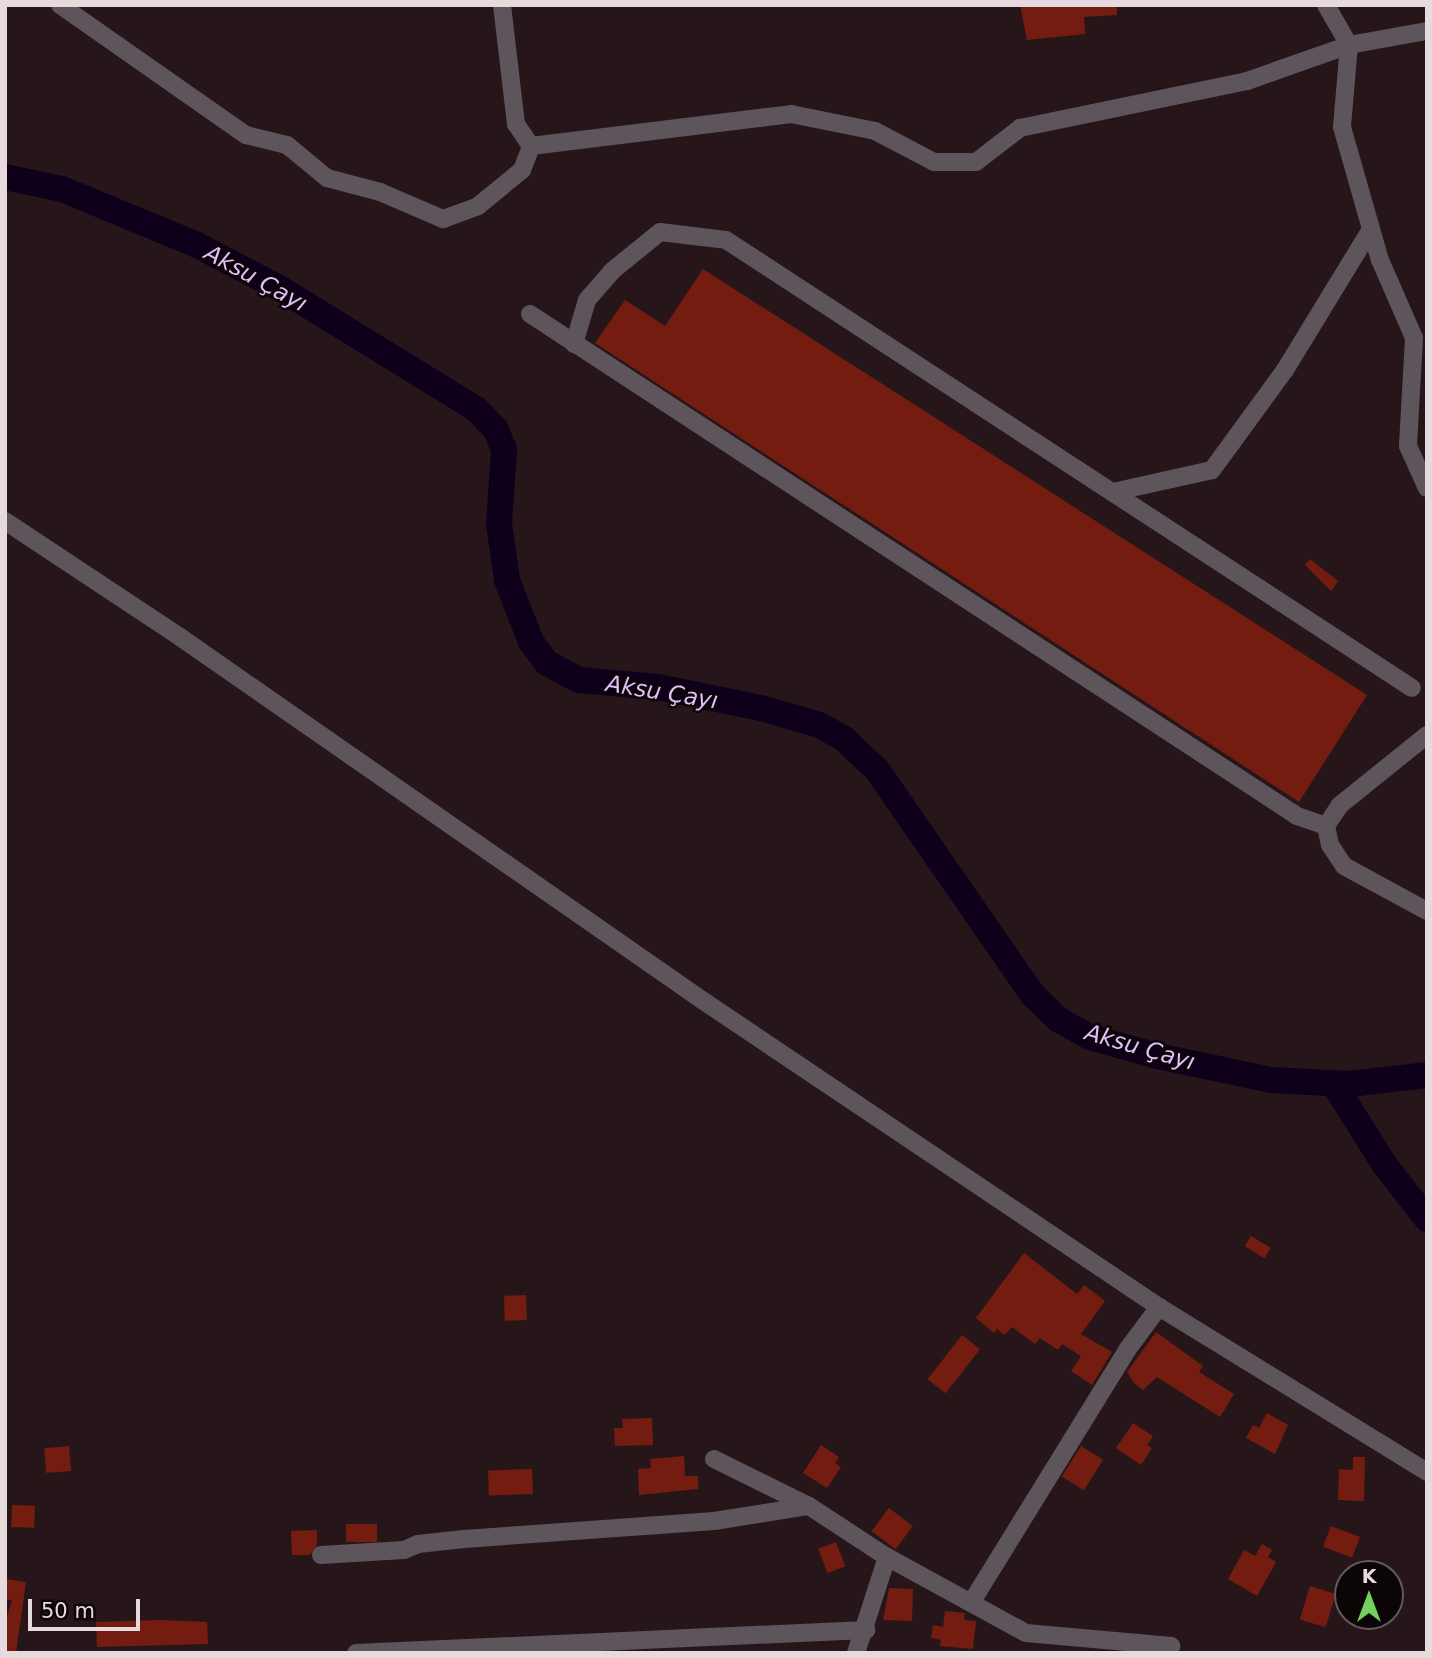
<!DOCTYPE html>
<meta charset="utf-8">
<style>
body{margin:0}
#map{position:relative;width:1432px;height:1658px;overflow:hidden;background:#26161a;font-family:"DejaVu Sans",sans-serif}
div>[style]{position:absolute}
.river>*{height:26px;margin:-13px;padding:0 13px;transform-origin:13px;border-radius:13px;background:#0e001b}
.building>*{inset:0;background:#741c10;transform-origin:0 0}
.minor>*{height:18px;margin:-9px;padding:0 9px;transform-origin:9px;border-radius:9px;background:#5d555b}
span{translate:-50% -50%;white-space:nowrap;text-align:center;line-height:1.15;-webkit-text-stroke:5px #0b0506;paint-order:stroke}
.water-label{font-size:23px;color:#e0befd;font-style:italic}
.frame{position:absolute;inset:0;border:7px solid #e6dadc;pointer-events:none}
.north{position:absolute;left:1334px;top:1560px;width:70px;height:70px;box-sizing:border-box;background:#0b0506;border:2px solid #635a5c;border-radius:50%;rotate:0deg;font-size:19px;font-weight:700;line-height:28px;text-align:center;color:#e6dadc}
.north::after{content:'';display:block;margin:auto;width:24px;height:32px;background:#72d25d;clip-path:polygon(50% 0,100% 100%,50% 72%,0 100%)}
.scale{position:absolute;left:28px;top:1599px;width:112px;height:32px;box-sizing:border-box;border:4px solid #e6dadc;border-top:0;padding-left:9px;font-size:21px;line-height:24px;white-space:nowrap;color:#e6dadc;-webkit-text-stroke:5px #0b0506;paint-order:stroke}
</style>
<div id="map">
<div class="river">
<div style="left:5px;top:177px;width:58px;rotate:11.9deg"></div>
<div style="left:62px;top:189px;width:146px;rotate:22.5deg"></div>
<div style="left:197px;top:245px;width:95px;rotate:27.6deg"></div>
<div style="left:281px;top:289px;width:229px;rotate:31.6deg"></div>
<div style="left:476px;top:409px;width:29px;rotate:46deg"></div>
<div style="left:496px;top:430px;width:22px;rotate:68deg"></div>
<div style="left:504px;top:450px;width:74px;rotate:93.9deg"></div>
<div style="left:499px;top:524px;width:57px;rotate:81.9deg"></div>
<div style="left:507px;top:580px;width:66px;rotate:68.8deg"></div>
<div style="left:531px;top:642px;width:26px;rotate:53deg"></div>
<div style="left:547px;top:663px;width:36px;rotate:28deg"></div>
<div style="left:579px;top:680px;width:79px;rotate:5.1deg"></div>
<div style="left:658px;top:687px;width:105px;rotate:11.5deg"></div>
<div style="left:761px;top:708px;width:60px;rotate:16.3deg"></div>
<div style="left:819px;top:725px;width:27px;rotate:28deg"></div>
<div style="left:843px;top:738px;width:47px;rotate:43.3deg"></div>
<div style="left:877px;top:770px;width:274px;rotate:55.3deg"></div>
<div style="left:1033px;top:995px;width:36px;rotate:44deg"></div>
<div style="left:1059px;top:1020px;width:35px;rotate:29deg"></div>
<div style="left:1090px;top:1037px;width:66px;rotate:15.9deg"></div>
<div style="left:1153px;top:1055px;width:121px;rotate:12deg"></div>
<div style="left:1271px;top:1080px;width:79px;rotate:2.9deg"></div>
<div style="left:1350px;top:1084px;width:78px;rotate:-6.7deg"></div>
<div style="left:1334px;top:1084px;width:94px;rotate:58deg"></div>
<div style="left:1384px;top:1164px;width:70px;rotate:52deg"></div>
</div>
<div class="building">
<div style="clip-path:polygon(1020px 5px,1117px 5px,1117px 15px,1084px 17px,1085px 34px,1027px 40px)"></div>
<div style="clip-path:polygon(703px 269px,1367px 695px,1299px 802px,595px 343px,625px 300px,665px 326px)"></div>
<div style="clip-path:polygon(1310px 559px,1338px 581px,1331px 591px,1305px 565px)"></div>
<div style="left:1251px;top:1236px;width:23px;height:12px;rotate:31deg"></div>
<div style="clip-path:polygon(1024px 1253px,1077px 1294px,1084px 1285px,1105px 1301px,1081px 1334px,1112px 1352px,1092px 1385px,1071px 1371px,1081px 1356px,1062px 1344px,1058px 1350px,1040px 1338px,1035px 1344px,1012px 1327px,1004px 1335px,997px 1329px,994px 1333px,976px 1318px)"></div>
<div style="left:526px;top:1295px;width:25px;height:22px;rotate:88deg"></div>
<div style="clip-path:polygon(1156px 1332px,1203px 1366px,1199px 1372px,1234px 1394px,1220px 1417px,1157px 1377px,1143px 1390px,1134px 1383px,1127px 1372px)"></div>
<div style="left:962px;top:1335px;width:23px;height:56px;rotate:38deg"></div>
<div style="clip-path:polygon(1267px 1413px,1288px 1425px,1275px 1454px,1246px 1438px,1253px 1425px,1259px 1428px)"></div>
<div style="clip-path:polygon(652px 1418px,653px 1445px,615px 1446px,614px 1428px,623px 1428px,622px 1419px)"></div>
<div style="clip-path:polygon(1133px 1423px,1153px 1436px,1147px 1445px,1152px 1448px,1141px 1465px,1116px 1448px)"></div>
<div style="clip-path:polygon(821px 1445px,839px 1457px,835px 1463px,841px 1467px,827px 1488px,803px 1473px)"></div>
<div style="left:69px;top:1446px;width:25px;height:25px;rotate:85deg"></div>
<div style="left:1081px;top:1446px;width:26px;height:36px;rotate:32deg"></div>
<div style="clip-path:polygon(684px 1456px,685px 1476px,698px 1476px,698px 1489px,639px 1495px,638px 1469px,651px 1468px,650px 1459px)"></div>
<div style="clip-path:polygon(1353px 1457px,1365px 1457px,1364px 1501px,1338px 1500px,1339px 1469px,1353px 1470px)"></div>
<div style="left:532px;top:1469px;width:25px;height:44px;rotate:88deg"></div>
<div style="left:12px;top:1505px;width:23px;height:22px;rotate:2deg"></div>
<div style="left:889px;top:1508px;width:30px;height:29px;rotate:37deg"></div>
<div style="left:346px;top:1524px;width:31px;height:18px"></div>
<div style="left:1331px;top:1526px;width:31px;height:22px;rotate:21deg"></div>
<div style="clip-path:polygon(317px 1530px,317px 1545px,310px 1555px,292px 1555px,291px 1531px)"></div>
<div style="left:836px;top:1542px;width:26px;height:19px;rotate:69deg"></div>
<div style="clip-path:polygon(1262px 1544px,1272px 1550px,1268px 1557px,1276px 1562px,1257px 1596px,1228px 1579px,1244px 1550px,1255px 1556px)"></div>
<div style="clip-path:polygon(5px 1579px,26px 1582px,16px 1653px,5px 1653px,5px 1623px,12px 1600px,5px 1599px)"></div>
<div style="left:1310px;top:1586px;width:27px;height:35px;rotate:17deg"></div>
<div style="clip-path:polygon(889px 1588px,913px 1589px,912px 1621px,883px 1620px)"></div>
<div style="clip-path:polygon(945px 1611px,965px 1613px,964px 1620px,976px 1621px,973px 1649px,940px 1646px,941px 1640px,931px 1638px,933px 1625px,943px 1627px)"></div>
<div style="clip-path:polygon(160px 1620px,207px 1622px,208px 1644px,97px 1647px,96px 1622px)"></div>
</div>
<div class="minor">
<div style="left:60px;top:5px;width:227px;rotate:35deg"></div>
<div style="left:246px;top:135px;width:42px;rotate:13.7deg"></div>
<div style="left:287px;top:145px;width:52px;rotate:39.5deg"></div>
<div style="left:327px;top:178px;width:55px;rotate:14.8deg"></div>
<div style="left:380px;top:192px;width:69px;rotate:23.2deg"></div>
<div style="left:443px;top:219px;width:37px;rotate:-20deg"></div>
<div style="left:478px;top:206px;width:57px;rotate:-39.3deg"></div>
<div style="left:522px;top:170px;width:26px;rotate:-69deg"></div>
<div style="left:502px;top:5px;width:120px;rotate:83.3deg"></div>
<div style="left:516px;top:124px;width:27px;rotate:56deg"></div>
<div style="left:531px;top:146px;width:262px;rotate:-7deg"></div>
<div style="left:791px;top:114px;width:86px;rotate:11.4deg"></div>
<div style="left:875px;top:131px;width:67px;rotate:27.7deg"></div>
<div style="left:934px;top:162px;width:42px"></div>
<div style="left:976px;top:162px;width:56px;rotate:-37.7deg"></div>
<div style="left:1020px;top:128px;width:232px;rotate:-11.7deg"></div>
<div style="left:1247px;top:81px;width:108px;rotate:-19.4deg"></div>
<div style="left:1349px;top:45px;width:79px;rotate:-10.2deg"></div>
<div style="left:1326px;top:5px;width:46px;rotate:60.1deg"></div>
<div style="left:1349px;top:45px;width:82px;rotate:94.9deg"></div>
<div style="left:1342px;top:127px;width:138px;rotate:74.1deg"></div>
<div style="left:1380px;top:260px;width:85px;rotate:66.4deg"></div>
<div style="left:1414px;top:338px;width:108px;rotate:93.2deg"></div>
<div style="left:1408px;top:446px;width:46px;rotate:65.7deg"></div>
<div style="left:530px;top:314px;width:917px;rotate:33.2deg"></div>
<div style="left:1297px;top:816px;width:31px;rotate:19deg"></div>
<div style="left:574px;top:344px;width:46px;rotate:-73.5deg"></div>
<div style="left:587px;top:300px;width:38px;rotate:-49deg"></div>
<div style="left:612px;top:271px;width:62px;rotate:-39.1deg"></div>
<div style="left:660px;top:232px;width:66px;rotate:6.9deg"></div>
<div style="left:726px;top:240px;width:819px;rotate:33.15deg"></div>
<div style="left:1113px;top:492px;width:101px;rotate:-12.5deg"></div>
<div style="left:1212px;top:470px;width:124px;rotate:-53.9deg"></div>
<div style="left:1285px;top:370px;width:165px;rotate:-58.6deg"></div>
<div style="left:5px;top:521px;width:210px;rotate:33.5deg"></div>
<div style="left:180px;top:637px;width:636px;rotate:34.81deg"></div>
<div style="left:702px;top:1000px;width:551px;rotate:33.89deg"></div>
<div style="left:1159px;top:1307px;width:315px;rotate:31.6deg"></div>
<div style="left:1427px;top:735px;width:112px;rotate:141.2deg"></div>
<div style="left:1340px;top:805px;width:25px;rotate:124deg"></div>
<div style="left:1326px;top:826px;width:19px;rotate:78deg"></div>
<div style="left:1330px;top:845px;width:25px;rotate:56deg"></div>
<div style="left:1344px;top:866px;width:94px;rotate:28.5deg"></div>
<div style="left:714px;top:1459px;width:106px;rotate:26.3deg"></div>
<div style="left:809px;top:1506px;width:93px;rotate:33.2deg"></div>
<div style="left:887px;top:1557px;width:158px;rotate:28.7deg"></div>
<div style="left:1026px;top:1633px;width:146px;rotate:5.1deg"></div>
<div style="left:321px;top:1555px;width:83px;rotate:-3.4deg"></div>
<div style="left:404px;top:1550px;width:15px;rotate:-23deg"></div>
<div style="left:418px;top:1544px;width:46px;rotate:-6.2deg"></div>
<div style="left:464px;top:1539px;width:251px;rotate:-4.1deg"></div>
<div style="left:714px;top:1521px;width:96px;rotate:-9deg"></div>
<div style="left:971px;top:1603px;width:297px;rotate:-58.3deg"></div>
<div style="left:1127px;top:1350px;width:54px;rotate:-53.3deg"></div>
<div style="left:356px;top:1653px;width:511px;rotate:-2.58deg"></div>
<div style="left:856px;top:1653px;width:101px;rotate:-72.1deg"></div>
</div>
<div class="water-label">
<span style="left:256px;top:278px;rotate:29deg">Aksu Çayı</span>
<span style="left:662px;top:692px;rotate:9deg">Aksu Çayı</span>
<span style="left:1140px;top:1047px;rotate:16deg">Aksu Çayı</span>
</div>
<div class="frame"></div>
<div class="north">K</div>
<div class="scale">50 m</div>
</div>
